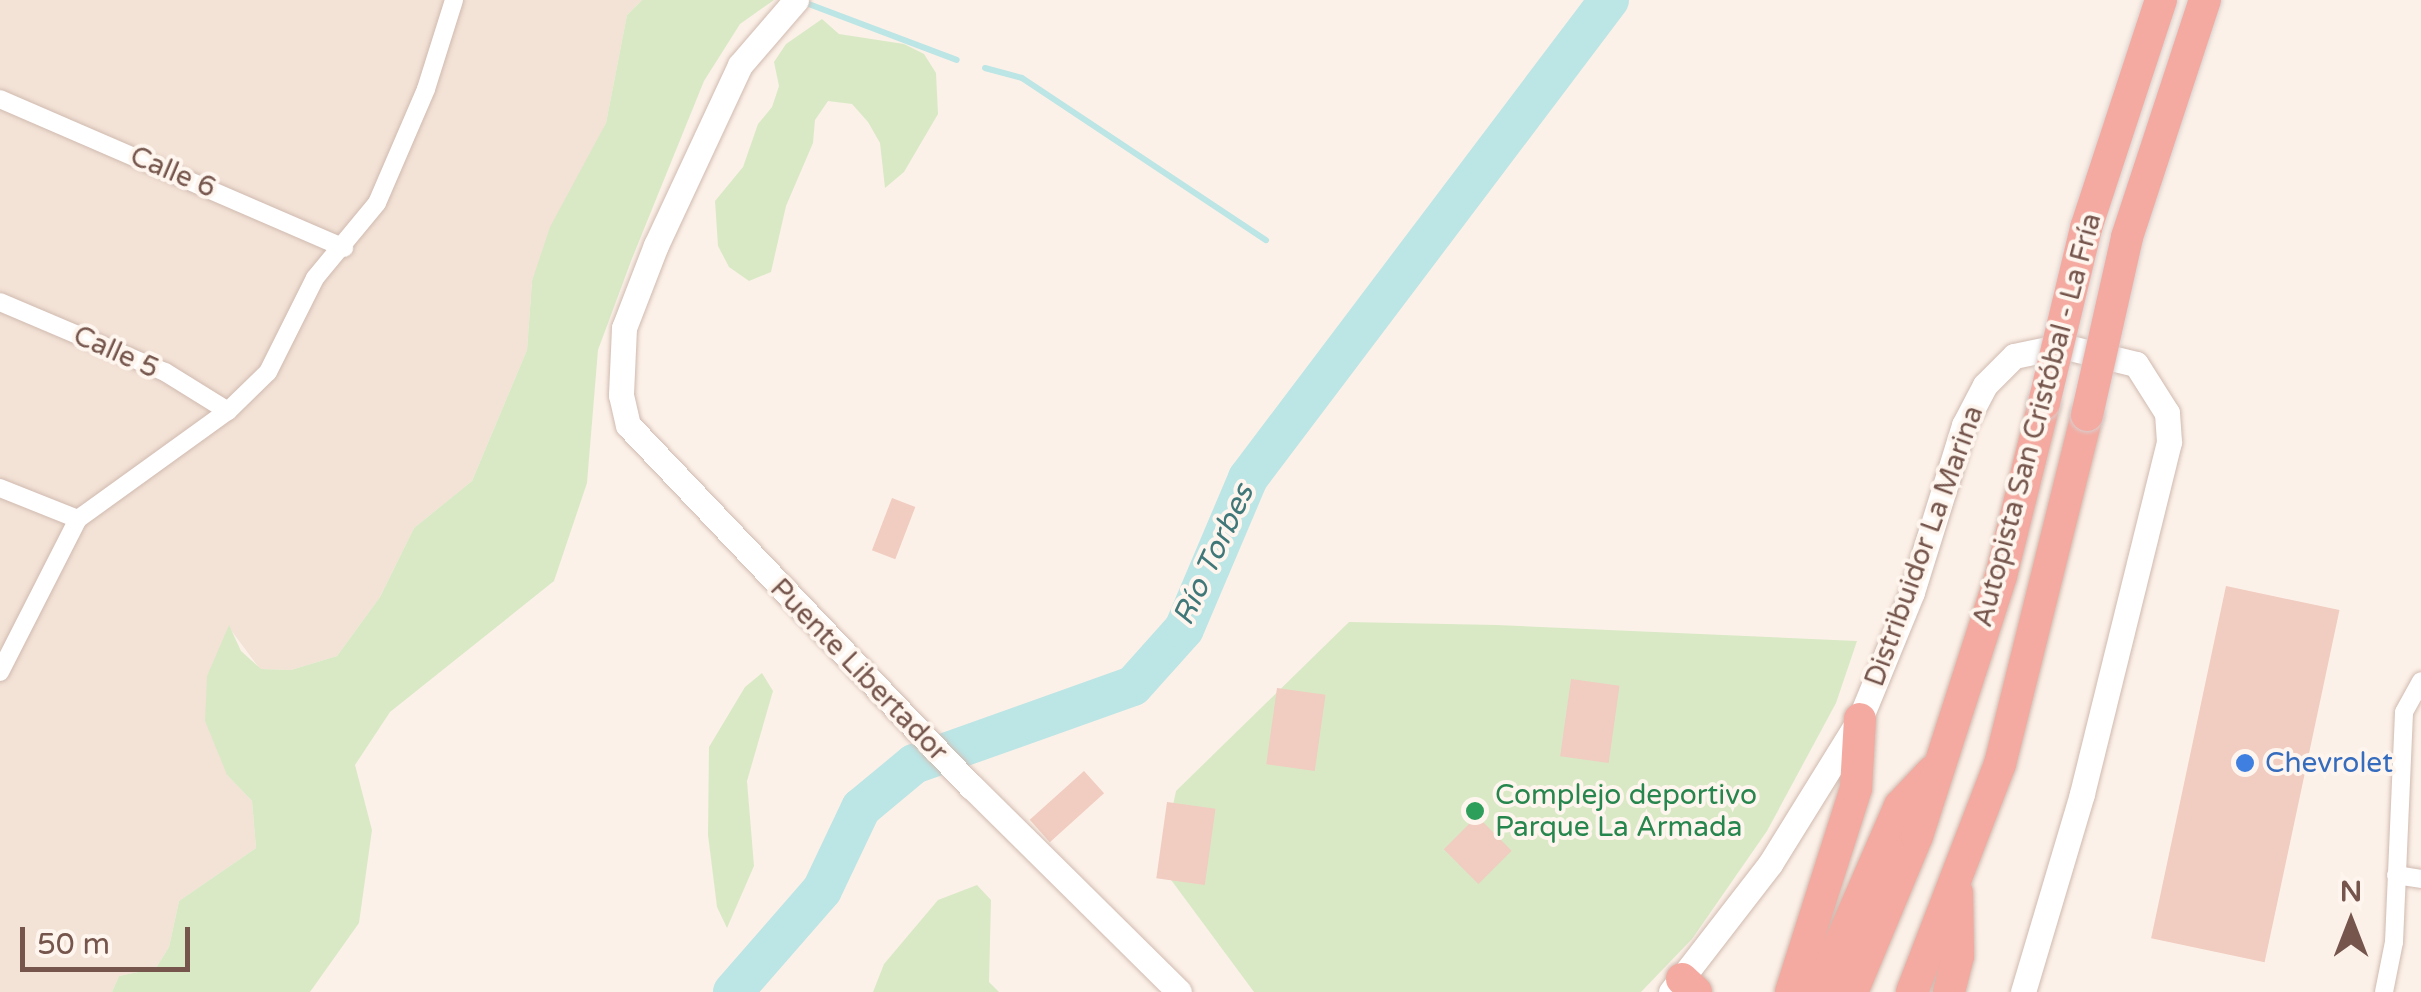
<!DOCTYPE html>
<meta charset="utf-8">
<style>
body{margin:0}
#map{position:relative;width:2421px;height:992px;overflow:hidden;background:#fcf1e8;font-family:"Varela Round",sans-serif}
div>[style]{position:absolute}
.residential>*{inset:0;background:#f3e2d6}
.green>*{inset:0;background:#d9e9c6}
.stream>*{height:6px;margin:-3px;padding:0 3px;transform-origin:3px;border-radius:3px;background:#bce5e5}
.river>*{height:40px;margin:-20px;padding:0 20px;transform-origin:20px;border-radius:20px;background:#bce5e5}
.building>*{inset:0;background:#f1ccc0;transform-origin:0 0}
.roads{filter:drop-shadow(0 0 2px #d0bab0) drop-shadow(0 0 2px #d0bab0)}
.street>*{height:18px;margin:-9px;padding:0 9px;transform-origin:9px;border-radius:9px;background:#fff}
.secondary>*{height:25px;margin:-12.5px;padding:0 12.5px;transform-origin:12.5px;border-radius:12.5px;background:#fff}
.highway>*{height:32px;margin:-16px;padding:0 16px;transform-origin:16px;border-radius:16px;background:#f4aaa0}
.bridges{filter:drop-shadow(0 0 2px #d8cfcd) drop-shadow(0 0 2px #d8cfcd)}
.highway-bridge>*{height:32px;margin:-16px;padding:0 16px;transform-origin:16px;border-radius:16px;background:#f4aaa0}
.dots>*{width:28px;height:28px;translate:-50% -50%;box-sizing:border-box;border:5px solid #fef6ee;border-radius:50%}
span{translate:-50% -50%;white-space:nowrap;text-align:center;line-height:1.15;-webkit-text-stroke:8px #fef6ee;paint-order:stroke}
.street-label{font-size:28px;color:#75554c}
.shop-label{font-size:28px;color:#366cbe}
.left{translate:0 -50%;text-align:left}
.leisure-label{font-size:28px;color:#27864d}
.water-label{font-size:30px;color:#40787a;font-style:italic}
.north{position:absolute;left:2301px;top:872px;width:100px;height:100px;-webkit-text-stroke:8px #fef6ee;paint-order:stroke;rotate:0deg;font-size:28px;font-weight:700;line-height:40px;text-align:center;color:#75554c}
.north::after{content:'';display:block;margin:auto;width:35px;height:45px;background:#75554c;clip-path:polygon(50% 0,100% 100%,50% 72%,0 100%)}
.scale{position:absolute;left:20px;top:927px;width:170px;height:45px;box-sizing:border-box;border:5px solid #75554c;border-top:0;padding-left:12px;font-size:30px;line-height:35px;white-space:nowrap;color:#75554c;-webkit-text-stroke:8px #fef6ee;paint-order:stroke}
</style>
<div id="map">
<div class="residential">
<div style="clip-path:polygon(0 0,642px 0,627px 15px,606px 123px,532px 281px,527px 350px,472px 481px,414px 528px,380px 597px,337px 656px,291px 670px,260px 669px,228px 626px,227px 775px,252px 801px,256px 848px,179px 901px,169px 947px,156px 968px,119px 976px,112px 992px,0 992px)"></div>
</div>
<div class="green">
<div style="clip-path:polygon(642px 0,774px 0,740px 24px,704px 81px,631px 261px,598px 350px,587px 483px,554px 581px,390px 712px,355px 765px,372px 830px,359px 923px,310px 992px,112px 992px,119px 976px,156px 968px,169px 947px,179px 901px,256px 848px,252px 801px,227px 775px,205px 721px,207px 676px,229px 625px,241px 651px,261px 669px,291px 670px,337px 656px,380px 597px,414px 528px,472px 481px,527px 350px,532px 281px,550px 227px,606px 123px,627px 15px)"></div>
<div style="clip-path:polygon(822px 19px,839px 34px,904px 44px,924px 54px,936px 73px,938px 114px,904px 172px,885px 188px,880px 143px,868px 122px,852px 104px,828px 101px,815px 120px,813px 143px,786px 206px,771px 272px,749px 281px,729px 267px,718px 246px,715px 201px,743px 167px,758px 124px,772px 107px,779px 86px,774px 62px,786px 44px)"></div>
<div style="clip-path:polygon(1349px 622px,1497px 625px,1857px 641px,1836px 703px,1767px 831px,1692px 939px,1641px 992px,1254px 992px,1160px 865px,1176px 791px)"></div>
<div style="clip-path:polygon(762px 673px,773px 691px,747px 781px,754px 866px,727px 928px,717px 907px,708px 835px,709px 747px,745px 687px)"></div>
<div style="clip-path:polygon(977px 885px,991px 900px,989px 982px,999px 992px,873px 992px,884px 964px,938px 900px)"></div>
</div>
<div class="stream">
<div style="left:806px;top:3px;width:161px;rotate:20.7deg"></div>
<div style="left:985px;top:68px;width:38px;rotate:15deg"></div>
<div style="left:1022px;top:78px;width:293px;rotate:33.6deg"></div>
</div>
<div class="river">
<div style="left:733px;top:992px;width:135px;rotate:-48.9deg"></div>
<div style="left:822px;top:890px;width:91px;rotate:-64.6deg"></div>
<div style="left:861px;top:808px;width:69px;rotate:-39.7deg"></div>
<div style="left:914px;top:764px;width:232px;rotate:-19.6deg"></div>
<div style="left:1133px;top:686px;width:76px;rotate:-48.2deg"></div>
<div style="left:1184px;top:629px;width:164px;rotate:-67deg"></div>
<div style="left:1248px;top:478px;width:599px;rotate:-52.94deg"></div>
</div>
<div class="building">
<div style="left:892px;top:498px;width:25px;height:56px;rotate:21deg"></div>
<div style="left:2226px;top:586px;width:116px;height:360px;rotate:12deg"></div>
<div style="left:1571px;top:679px;width:49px;height:78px;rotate:8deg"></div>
<div style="left:1277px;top:688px;width:49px;height:77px;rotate:8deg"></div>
<div style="left:1084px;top:771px;width:30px;height:73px;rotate:48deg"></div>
<div style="left:1167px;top:802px;width:49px;height:77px;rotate:8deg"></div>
<div style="left:1477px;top:816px;width:49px;height:47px;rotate:45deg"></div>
</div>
<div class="roads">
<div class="street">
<div style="left:0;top:99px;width:375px;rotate:23.4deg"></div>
<div style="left:0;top:302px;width:179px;rotate:23deg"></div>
<div style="left:165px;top:372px;width:74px;rotate:31.8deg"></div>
<div style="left:0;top:488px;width:84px;rotate:21.7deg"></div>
<div style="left:0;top:672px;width:172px;rotate:-63deg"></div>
<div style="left:78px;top:519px;width:185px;rotate:-35.8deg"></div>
<div style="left:228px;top:411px;width:56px;rotate:-44.3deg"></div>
<div style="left:268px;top:372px;width:105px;rotate:-63.4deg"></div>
<div style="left:315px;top:278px;width:97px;rotate:-50.4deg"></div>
<div style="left:377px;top:203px;width:124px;rotate:-66.7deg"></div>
<div style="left:426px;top:89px;width:93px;rotate:-72.5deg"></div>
<div style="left:2396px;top:875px;width:25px;rotate:9deg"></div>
<div style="left:2384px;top:992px;width:51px;rotate:-78.7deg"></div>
<div style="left:2394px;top:942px;width:230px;rotate:-87.5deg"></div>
<div style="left:2404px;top:712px;width:35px;rotate:-61deg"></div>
</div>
<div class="secondary">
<div style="left:796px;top:0;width:86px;rotate:130.7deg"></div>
<div style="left:740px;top:65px;width:199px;rotate:115deg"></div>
<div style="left:656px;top:245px;width:89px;rotate:111.1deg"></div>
<div style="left:624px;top:328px;width:67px;rotate:92.6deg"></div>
<div style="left:621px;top:395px;width:31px;rotate:77deg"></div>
<div style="left:628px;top:425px;width:499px;rotate:46.5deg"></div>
<div style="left:972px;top:787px;width:291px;rotate:44.7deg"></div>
<div style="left:1671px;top:992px;width:162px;rotate:-52.3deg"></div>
<div style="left:1770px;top:864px;width:171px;rotate:-58.2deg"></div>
<div style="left:1860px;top:719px;width:137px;rotate:-67.7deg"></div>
<div style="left:1912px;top:592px;width:175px;rotate:-72.7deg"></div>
<div style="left:1964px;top:425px;width:45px;rotate:-62.3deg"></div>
<div style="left:1985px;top:385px;width:41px;rotate:-45deg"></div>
<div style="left:2014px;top:356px;width:49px;rotate:-11.8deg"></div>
<div style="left:2062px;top:346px;width:76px;rotate:13.7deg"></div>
<div style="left:2136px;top:364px;width:58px;rotate:57.7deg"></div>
<div style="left:2167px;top:413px;width:29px;rotate:86deg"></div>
<div style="left:2169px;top:442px;width:363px;rotate:103.9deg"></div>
<div style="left:2082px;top:794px;width:207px;rotate:106.6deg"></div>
</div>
<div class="highway">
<div style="left:1682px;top:979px;width:19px;rotate:43deg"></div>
<div style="left:1791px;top:992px;width:214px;rotate:-72.3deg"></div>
<div style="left:1856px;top:788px;width:69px;rotate:-86.7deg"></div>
<div style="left:1819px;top:992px;width:203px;rotate:-66.5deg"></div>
<div style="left:1900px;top:806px;width:47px;rotate:-46.7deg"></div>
<div style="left:1852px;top:992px;width:169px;rotate:-67.4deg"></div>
<div style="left:1917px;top:836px;width:273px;rotate:-72.1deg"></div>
<div style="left:2001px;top:576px;width:178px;rotate:-76deg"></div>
<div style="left:1912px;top:992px;width:244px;rotate:-68.9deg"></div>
<div style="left:2000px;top:764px;width:360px;rotate:-76deg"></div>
<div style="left:1949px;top:992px;width:37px;rotate:-76deg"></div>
<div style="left:1958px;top:956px;width:63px;rotate:-90.9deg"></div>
</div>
</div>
<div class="bridges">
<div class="highway-bridge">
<div style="left:2044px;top:403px;width:180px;rotate:-76.5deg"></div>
<div style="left:2086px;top:228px;width:240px;rotate:-71.8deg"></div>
<div style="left:2087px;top:415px;width:182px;rotate:-77.3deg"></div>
<div style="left:2127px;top:237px;width:250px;rotate:-71.8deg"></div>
</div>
</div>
<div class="dots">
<div style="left:2245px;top:763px;background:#3f7fe0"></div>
<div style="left:1475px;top:811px;background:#2e9e5b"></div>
</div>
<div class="street-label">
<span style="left:173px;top:172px;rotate:23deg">Calle 6</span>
<span style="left:116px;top:352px;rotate:24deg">Calle 5</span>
<span style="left:2037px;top:420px;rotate:-75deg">Autopista San Cristóbal - La Fría</span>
<span style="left:1924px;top:546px;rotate:-70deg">Distribuidor La Marina</span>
<span style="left:859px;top:670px;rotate:46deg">Puente Libertador</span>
</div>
<div class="shop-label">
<span class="left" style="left:2265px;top:763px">Chevrolet</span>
</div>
<div class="leisure-label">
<span class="left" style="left:1495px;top:811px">Complejo deportivo<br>Parque La Armada</span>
</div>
<div class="water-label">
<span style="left:1214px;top:555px;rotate:-65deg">Río Torbes</span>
</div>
<div class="north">N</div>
<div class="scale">50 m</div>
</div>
